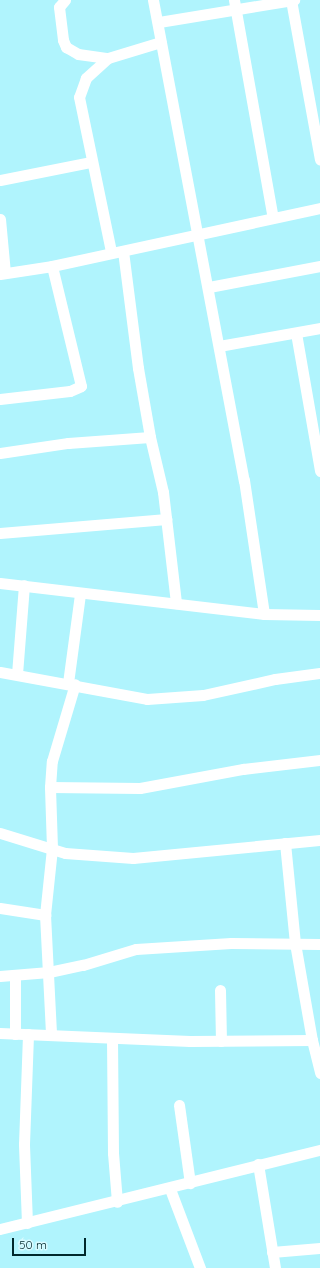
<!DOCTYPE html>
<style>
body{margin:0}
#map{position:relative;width:320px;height:1268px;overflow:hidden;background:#b0f4fd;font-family:Quicksand,sans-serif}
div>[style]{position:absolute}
.minor>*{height:11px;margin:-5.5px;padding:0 5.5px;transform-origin:5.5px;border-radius:5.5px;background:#fff}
span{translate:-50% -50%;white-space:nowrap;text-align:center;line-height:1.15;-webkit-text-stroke:3.5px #dafbff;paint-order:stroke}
.scale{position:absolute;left:12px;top:1238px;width:74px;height:18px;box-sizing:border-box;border:2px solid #00282c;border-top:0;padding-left:5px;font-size:12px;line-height:14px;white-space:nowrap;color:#00282c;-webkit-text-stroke:3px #dafbff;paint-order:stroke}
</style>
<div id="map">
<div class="minor">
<div style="left:65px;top:0;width:9px;rotate:131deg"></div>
<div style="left:59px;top:7px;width:33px;rotate:83deg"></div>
<div style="left:63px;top:40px;width:8px;rotate:67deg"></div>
<div style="left:66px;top:47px;width:14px;rotate:30deg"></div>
<div style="left:78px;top:54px;width:30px;rotate:8deg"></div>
<div style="left:108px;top:58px;width:55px;rotate:-16.8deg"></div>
<div style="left:153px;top:0;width:489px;rotate:79.3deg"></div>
<div style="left:244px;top:480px;width:135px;rotate:81.5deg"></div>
<div style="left:234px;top:0;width:221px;rotate:79.9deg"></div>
<div style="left:291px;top:0;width:162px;rotate:79.7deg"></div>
<div style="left:159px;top:22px;width:137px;rotate:-9.3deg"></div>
<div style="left:108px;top:58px;width:30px;rotate:138deg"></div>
<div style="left:86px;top:78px;width:20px;rotate:110deg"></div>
<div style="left:79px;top:97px;width:158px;rotate:78.3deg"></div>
<div style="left:0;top:180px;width:93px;rotate:-11.2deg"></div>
<div style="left:0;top:219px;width:54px;rotate:84.7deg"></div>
<div style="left:123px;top:251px;width:118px;rotate:82.7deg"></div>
<div style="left:138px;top:368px;width:70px;rotate:80.1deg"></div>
<div style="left:150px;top:437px;width:57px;rotate:76.7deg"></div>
<div style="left:163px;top:492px;width:112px;rotate:83.3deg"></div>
<div style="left:0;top:274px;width:53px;rotate:-8.7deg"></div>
<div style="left:52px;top:266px;width:274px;rotate:-12.2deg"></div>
<div style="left:209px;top:287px;width:113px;rotate:-10.7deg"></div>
<div style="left:296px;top:333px;width:140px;rotate:80.1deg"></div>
<div style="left:219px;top:346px;width:103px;rotate:-10.1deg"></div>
<div style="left:0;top:399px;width:70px;rotate:-6.5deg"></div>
<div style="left:70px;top:391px;width:12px;rotate:-24deg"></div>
<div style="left:81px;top:386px;width:123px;rotate:-103.6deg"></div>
<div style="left:0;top:453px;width:69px;rotate:-8.4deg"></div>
<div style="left:68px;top:443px;width:82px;rotate:-4.2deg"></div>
<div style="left:0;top:533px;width:167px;rotate:-4.8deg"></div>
<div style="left:0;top:583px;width:266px;rotate:6.7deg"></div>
<div style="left:264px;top:614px;width:56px;rotate:1deg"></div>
<div style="left:0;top:672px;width:149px;rotate:10.4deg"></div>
<div style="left:147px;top:699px;width:56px;rotate:-4.1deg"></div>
<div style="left:203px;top:695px;width:74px;rotate:-12.5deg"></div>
<div style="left:275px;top:679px;width:45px;rotate:-7.6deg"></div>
<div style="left:17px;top:674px;width:89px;rotate:-85.5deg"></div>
<div style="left:68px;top:683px;width:90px;rotate:-82.3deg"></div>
<div style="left:50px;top:787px;width:90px;rotate:0.6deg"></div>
<div style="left:140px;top:788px;width:105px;rotate:-10.5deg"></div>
<div style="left:243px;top:769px;width:78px;rotate:-6.7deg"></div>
<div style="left:0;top:833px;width:68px;rotate:17.1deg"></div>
<div style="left:65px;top:853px;width:68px;rotate:4.2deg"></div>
<div style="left:133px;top:858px;width:188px;rotate:-5.5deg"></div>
<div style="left:285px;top:843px;width:100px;rotate:84.3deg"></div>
<div style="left:295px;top:943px;width:98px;rotate:80.1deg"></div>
<div style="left:0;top:908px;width:46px;rotate:8.8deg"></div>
<div style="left:0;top:976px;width:49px;rotate:-4.7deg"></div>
<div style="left:49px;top:972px;width:35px;rotate:-12deg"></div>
<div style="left:83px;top:965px;width:55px;rotate:-16.8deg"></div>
<div style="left:136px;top:949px;width:95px;rotate:-3.6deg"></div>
<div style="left:231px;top:943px;width:89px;rotate:0.6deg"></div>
<div style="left:220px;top:990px;width:51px;rotate:88.9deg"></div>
<div style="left:0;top:1033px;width:190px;rotate:2.4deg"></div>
<div style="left:190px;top:1041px;width:122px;rotate:-0.5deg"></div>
<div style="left:312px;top:1040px;width:34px;rotate:76deg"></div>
<div style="left:51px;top:1033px;width:118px;rotate:-92.9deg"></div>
<div style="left:45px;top:915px;width:67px;rotate:-84deg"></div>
<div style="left:52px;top:848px;width:61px;rotate:-91.9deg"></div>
<div style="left:50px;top:787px;width:26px;rotate:-86deg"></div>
<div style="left:52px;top:761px;width:80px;rotate:-73.4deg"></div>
<div style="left:15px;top:1034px;width:58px;rotate:-90deg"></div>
<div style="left:112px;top:1038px;width:115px;rotate:89.5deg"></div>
<div style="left:113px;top:1153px;width:49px;rotate:85.3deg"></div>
<div style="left:179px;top:1105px;width:79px;rotate:82deg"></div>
<div style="left:258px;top:1164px;width:105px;rotate:80.7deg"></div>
<div style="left:170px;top:1189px;width:85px;rotate:69.2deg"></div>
<div style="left:27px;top:1223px;width:79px;rotate:-92.2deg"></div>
<div style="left:24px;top:1144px;width:110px;rotate:-87.9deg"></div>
<div style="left:0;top:1229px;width:330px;rotate:-13.9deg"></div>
<div style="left:272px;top:1252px;width:48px;rotate:-4.8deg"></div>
</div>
<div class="scale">50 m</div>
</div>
